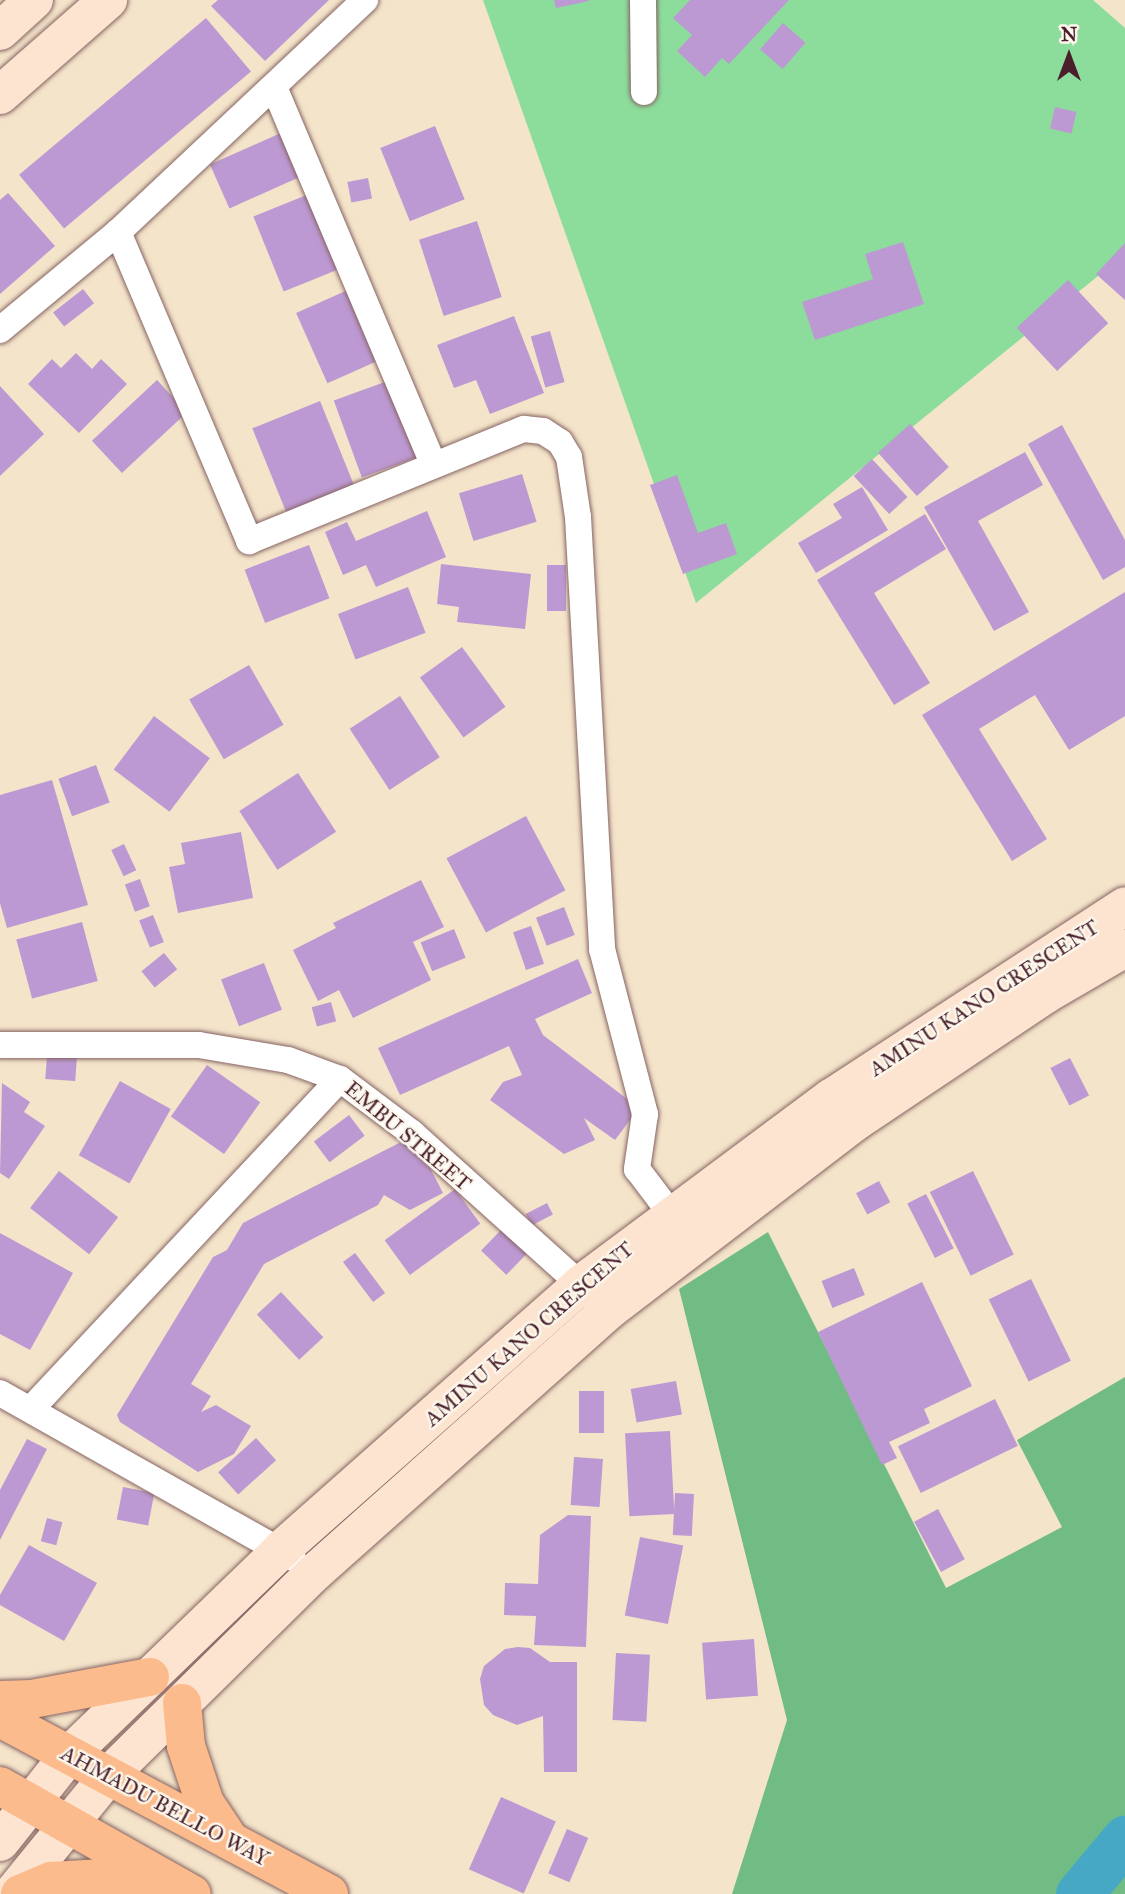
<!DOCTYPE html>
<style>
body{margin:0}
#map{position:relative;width:1125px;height:1894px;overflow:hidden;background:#f4e4ca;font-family:"IM FELL Great Primer",serif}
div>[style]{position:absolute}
.green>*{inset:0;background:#8cdd9c}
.forest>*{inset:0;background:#71bc84}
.river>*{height:47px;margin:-23.5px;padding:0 23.5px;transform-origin:23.5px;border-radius:23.5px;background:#46a8c5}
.building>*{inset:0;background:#bc99d2;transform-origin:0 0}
.roads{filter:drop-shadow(0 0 2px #866463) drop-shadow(0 0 2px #866463)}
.street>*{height:26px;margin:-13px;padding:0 13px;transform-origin:13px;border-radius:13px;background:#fff}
.secondary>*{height:38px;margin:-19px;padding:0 19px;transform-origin:19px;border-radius:19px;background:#fde4d1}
.primary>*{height:38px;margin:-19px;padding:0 19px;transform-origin:19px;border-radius:19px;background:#fbbb8c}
span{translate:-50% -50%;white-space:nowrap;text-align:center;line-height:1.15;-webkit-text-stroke:5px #fbf7ec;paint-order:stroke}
.street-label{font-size:21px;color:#4a1f2b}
.north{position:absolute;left:1034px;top:21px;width:70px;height:70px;-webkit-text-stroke:5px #fbf7ec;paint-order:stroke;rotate:0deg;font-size:19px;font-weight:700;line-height:28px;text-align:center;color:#4a1f2b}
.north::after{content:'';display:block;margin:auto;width:24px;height:32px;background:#4a1f2b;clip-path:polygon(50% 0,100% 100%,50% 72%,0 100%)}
</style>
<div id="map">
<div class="green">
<div style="clip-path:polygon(483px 0,1093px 0,1125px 28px,1125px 254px,696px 603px)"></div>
</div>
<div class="forest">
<div style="clip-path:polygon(768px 1232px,946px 1588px,1062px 1527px,1017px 1440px,1125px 1377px,1125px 1894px,732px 1894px,787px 1720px,679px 1289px)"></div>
</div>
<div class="river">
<div style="left:1079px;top:1894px;width:72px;rotate:-50.1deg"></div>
</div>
<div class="building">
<div style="clip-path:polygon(218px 0,329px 0,265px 61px,211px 6px)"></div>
<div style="clip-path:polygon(554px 0,589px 0,589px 1px,556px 8px)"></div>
<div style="clip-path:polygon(690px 0,789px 0,729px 64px,722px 58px,705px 77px,677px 51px,692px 35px,673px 18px)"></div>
<div style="left:206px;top:18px;width:70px;height:244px;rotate:50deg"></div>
<div style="left:783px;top:23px;width:30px;height:35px;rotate:41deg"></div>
<div style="left:1055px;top:107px;width:22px;height:22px;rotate:13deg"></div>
<div style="left:435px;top:126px;width:79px;height:59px;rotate:68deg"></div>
<div style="left:283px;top:132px;width:48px;height:80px;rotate:66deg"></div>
<div style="left:368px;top:178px;width:21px;height:21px;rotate:79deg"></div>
<div style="clip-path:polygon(8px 193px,55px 246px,0 294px,0 200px)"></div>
<div style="left:309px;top:194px;width:81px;height:60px;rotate:68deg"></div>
<div style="left:477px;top:221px;width:80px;height:61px;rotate:72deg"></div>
<div style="clip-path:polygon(903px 242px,924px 304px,815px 340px,802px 302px,873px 279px,865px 254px)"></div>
<div style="clip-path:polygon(1125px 243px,1125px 300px,1096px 274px)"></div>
<div style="left:1068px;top:280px;width:59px;height:70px;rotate:47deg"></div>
<div style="left:83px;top:289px;width:18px;height:38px;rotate:52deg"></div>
<div style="left:350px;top:289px;width:77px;height:59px;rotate:66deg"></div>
<div style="clip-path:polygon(514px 316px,544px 393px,490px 414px,476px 380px,454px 388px,437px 345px)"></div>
<div style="left:550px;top:331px;width:53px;height:20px;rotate:74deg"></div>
<div style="clip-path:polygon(76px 353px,92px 369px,101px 359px,127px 384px,79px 433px,28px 384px,52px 359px,61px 368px)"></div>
<div style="left:393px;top:379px;width:82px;height:63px;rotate:70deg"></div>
<div style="left:157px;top:380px;width:44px;height:89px;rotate:47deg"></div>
<div style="clip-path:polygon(0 386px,44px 434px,0 476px)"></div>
<div style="left:320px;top:401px;width:96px;height:73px;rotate:68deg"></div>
<div style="left:910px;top:424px;width:58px;height:43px;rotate:48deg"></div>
<div style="clip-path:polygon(1062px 425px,1125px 540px,1125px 567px,1103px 580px,1028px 444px)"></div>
<div style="clip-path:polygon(1025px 452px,1043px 485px,978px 521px,1029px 612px,994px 631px,924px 507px)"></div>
<div style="left:872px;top:459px;width:52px;height:25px;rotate:47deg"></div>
<div style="left:522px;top:474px;width:50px;height:66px;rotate:73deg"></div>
<div style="clip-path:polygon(677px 475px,698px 533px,726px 523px,737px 554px,683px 574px,650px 485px)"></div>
<div style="clip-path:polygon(862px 487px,888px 530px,816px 573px,798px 543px,842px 518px,833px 504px)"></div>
<div style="clip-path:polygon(427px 511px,446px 557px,376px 587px,366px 565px,343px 575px,325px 532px,347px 522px,356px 541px)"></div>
<div style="clip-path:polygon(925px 514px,946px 549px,874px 593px,930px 683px,894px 705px,817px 580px)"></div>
<div style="left:309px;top:545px;width:57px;height:69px;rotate:69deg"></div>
<div style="clip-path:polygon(441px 564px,531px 574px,525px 629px,457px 622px,459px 607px,437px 604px)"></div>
<div style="left:547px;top:565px;width:19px;height:46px"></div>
<div style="left:408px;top:587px;width:49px;height:75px;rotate:69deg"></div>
<div style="clip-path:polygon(1125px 592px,1125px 716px,1069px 750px,1035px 695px,979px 729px,1047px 839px,1012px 861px,922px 715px)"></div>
<div style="left:462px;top:647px;width:74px;height:52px;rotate:54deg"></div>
<div style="left:249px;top:665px;width:69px;height:69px;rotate:60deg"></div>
<div style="left:400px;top:696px;width:73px;height:60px;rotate:57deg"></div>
<div style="left:154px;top:716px;width:70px;height:67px;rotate:37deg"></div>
<div style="left:96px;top:765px;width:40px;height:40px;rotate:70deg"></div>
<div style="left:298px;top:773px;width:70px;height:70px;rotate:57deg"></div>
<div style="clip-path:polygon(52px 780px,88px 905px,7px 928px,0 903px,0 795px)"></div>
<div style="left:526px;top:816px;width:84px;height:90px;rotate:62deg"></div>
<div style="clip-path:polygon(241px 832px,253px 898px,178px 913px,169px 867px,185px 864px,181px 843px)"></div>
<div style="left:124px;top:844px;width:29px;height:14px;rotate:65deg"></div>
<div style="left:140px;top:879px;width:29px;height:16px;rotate:70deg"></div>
<div style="clip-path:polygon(421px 880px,444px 927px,413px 942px,431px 980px,353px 1018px,339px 990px,318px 1001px,293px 950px,336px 928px,333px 923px)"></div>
<div style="left:564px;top:907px;width:30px;height:30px;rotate:69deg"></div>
<div style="left:153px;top:915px;width:29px;height:15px;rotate:68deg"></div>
<div style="left:82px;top:922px;width:61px;height:68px;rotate:75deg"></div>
<div style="left:531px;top:926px;width:40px;height:19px;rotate:71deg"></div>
<div style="left:454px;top:929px;width:31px;height:36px;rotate:68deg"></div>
<div style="left:164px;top:953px;width:21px;height:29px;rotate:51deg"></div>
<div style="clip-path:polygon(578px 959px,592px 993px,535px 1019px,543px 1035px,639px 1108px,615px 1140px,584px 1118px,595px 1140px,564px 1154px,490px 1100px,503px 1082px,522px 1075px,509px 1046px,400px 1095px,378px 1048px)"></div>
<div style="left:264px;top:963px;width:50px;height:46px;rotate:69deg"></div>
<div style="left:331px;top:1002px;width:20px;height:20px;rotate:75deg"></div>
<div style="left:47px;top:1055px;width:30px;height:24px;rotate:4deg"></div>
<div style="left:1070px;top:1058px;width:42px;height:22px;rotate:63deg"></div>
<div style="left:207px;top:1065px;width:65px;height:63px;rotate:35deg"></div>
<div style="left:120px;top:1081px;width:58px;height:85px;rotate:29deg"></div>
<div style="clip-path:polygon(2px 1083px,30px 1102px,24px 1112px,45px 1126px,9px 1179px,0 1173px)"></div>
<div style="left:349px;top:1115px;width:26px;height:44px;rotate:53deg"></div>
<div style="clip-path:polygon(401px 1142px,424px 1156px,443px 1193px,410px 1210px,384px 1195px,378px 1205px,264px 1264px,191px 1384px,211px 1396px,201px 1412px,216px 1405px,251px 1426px,234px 1454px,198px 1472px,120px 1422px,117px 1415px,213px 1257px,227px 1250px,243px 1223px)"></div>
<div style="left:59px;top:1171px;width:75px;height:47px;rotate:38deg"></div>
<div style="left:973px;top:1171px;width:93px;height:48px;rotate:64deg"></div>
<div style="left:879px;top:1181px;width:24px;height:26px;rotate:62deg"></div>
<div style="left:455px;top:1189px;width:43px;height:87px;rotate:54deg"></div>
<div style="left:926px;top:1194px;width:61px;height:21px;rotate:63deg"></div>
<div style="left:547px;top:1203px;width:13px;height:24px;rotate:63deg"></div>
<div style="left:502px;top:1229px;width:35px;height:30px;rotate:44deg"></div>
<div style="clip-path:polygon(0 1233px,73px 1273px,30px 1350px,0 1334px)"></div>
<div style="left:355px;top:1253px;width:50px;height:15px;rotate:53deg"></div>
<div style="left:854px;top:1268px;width:29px;height:35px;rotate:68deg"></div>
<div style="left:1031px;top:1279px;width:91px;height:47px;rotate:64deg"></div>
<div style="clip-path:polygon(922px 1282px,972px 1386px,924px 1409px,930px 1423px,889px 1442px,897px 1458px,882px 1465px,818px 1332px)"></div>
<div style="left:281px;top:1292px;width:62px;height:33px;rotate:47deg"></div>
<div style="left:676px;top:1381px;width:34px;height:46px;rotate:80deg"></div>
<div style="left:579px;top:1391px;width:25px;height:42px"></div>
<div style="left:995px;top:1399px;width:52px;height:108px;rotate:64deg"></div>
<div style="left:670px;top:1431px;width:83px;height:45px;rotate:87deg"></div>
<div style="left:256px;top:1438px;width:30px;height:51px;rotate:48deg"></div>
<div style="clip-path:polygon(27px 1439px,47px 1449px,0 1540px,0 1490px)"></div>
<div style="left:574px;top:1457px;width:29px;height:48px;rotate:4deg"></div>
<div style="left:123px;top:1487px;width:32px;height:33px;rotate:11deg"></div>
<div style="left:675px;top:1493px;width:19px;height:42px;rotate:3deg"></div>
<div style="left:938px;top:1509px;width:57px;height:27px;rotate:62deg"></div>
<div style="clip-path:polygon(568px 1515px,591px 1516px,586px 1647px,534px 1645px,536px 1616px,504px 1615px,505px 1583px,538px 1584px,540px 1535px)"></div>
<div style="left:47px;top:1518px;width:16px;height:24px;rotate:15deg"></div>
<div style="left:640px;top:1537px;width:44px;height:80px;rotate:11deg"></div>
<div style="clip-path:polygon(29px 1545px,97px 1583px,64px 1641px,0 1605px,0 1595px)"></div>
<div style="left:754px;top:1639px;width:57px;height:52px;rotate:86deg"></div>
<div style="clip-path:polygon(518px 1647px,530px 1648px,550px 1662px,577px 1662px,577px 1772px,544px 1772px,543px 1716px,517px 1725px,493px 1715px,484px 1705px,480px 1679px,484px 1666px,505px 1649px)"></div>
<div style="left:616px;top:1653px;width:34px;height:67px;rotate:3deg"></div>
<div style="left:501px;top:1797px;width:60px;height:79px;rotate:24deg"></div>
<div style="left:567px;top:1829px;width:23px;height:48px;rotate:23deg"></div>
</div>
<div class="roads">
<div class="street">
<div style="left:643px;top:0;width:92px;rotate:89.4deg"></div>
<div style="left:274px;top:87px;width:408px;rotate:67.1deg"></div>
<div style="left:118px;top:232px;width:336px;rotate:67deg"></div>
<div style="left:249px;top:541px;width:297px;rotate:-22.2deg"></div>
<div style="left:524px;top:429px;width:19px;rotate:6deg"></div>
<div style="left:543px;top:431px;width:20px;rotate:33deg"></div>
<div style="left:560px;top:442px;width:17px;rotate:59deg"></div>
<div style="left:569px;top:457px;width:61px;rotate:81.5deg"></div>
<div style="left:578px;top:517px;width:433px;rotate:86.8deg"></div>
<div style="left:602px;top:949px;width:171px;rotate:75.4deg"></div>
<div style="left:645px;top:1114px;width:56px;rotate:98.3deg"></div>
<div style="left:637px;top:1169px;width:56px;rotate:52.9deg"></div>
<div style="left:0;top:330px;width:153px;rotate:-39.7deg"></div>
<div style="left:118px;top:232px;width:339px;rotate:-43.2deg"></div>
<div style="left:0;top:1045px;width:199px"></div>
<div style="left:199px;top:1045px;width:90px;rotate:9.6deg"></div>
<div style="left:288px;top:1060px;width:55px;rotate:20.1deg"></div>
<div style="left:340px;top:1079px;width:90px;rotate:36.9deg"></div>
<div style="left:412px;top:1133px;width:242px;rotate:42deg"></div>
<div style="left:0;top:1393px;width:336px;rotate:29.4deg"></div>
<div style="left:31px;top:1409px;width:452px;rotate:-46.9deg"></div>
</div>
<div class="secondary">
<div style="left:0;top:31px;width:46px;rotate:-42.4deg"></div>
<div style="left:0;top:95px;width:144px;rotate:-41.3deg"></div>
<div style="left:0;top:1842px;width:111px;rotate:-51.6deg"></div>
<div style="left:69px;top:1755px;width:296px;rotate:-44deg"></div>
<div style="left:282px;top:1549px;width:398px;rotate:-41.5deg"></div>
<div style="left:580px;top:1285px;width:313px;rotate:-36.7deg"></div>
<div style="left:831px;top:1098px;width:351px;rotate:-33.1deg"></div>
<div style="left:12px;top:1894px;width:154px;rotate:-50.8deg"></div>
<div style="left:109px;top:1775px;width:288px;rotate:-44.6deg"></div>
<div style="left:314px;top:1573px;width:395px;rotate:-41.7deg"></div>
<div style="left:609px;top:1310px;width:310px;rotate:-37.4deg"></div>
<div style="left:855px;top:1122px;width:230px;rotate:-33.8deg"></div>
<div style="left:1046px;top:994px;width:91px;rotate:-30.2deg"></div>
</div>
<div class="primary">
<div style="left:0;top:1700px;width:32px;rotate:-2deg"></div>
<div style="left:32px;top:1699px;width:120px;rotate:-10.6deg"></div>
<div style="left:182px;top:1703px;width:43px;rotate:84.7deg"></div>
<div style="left:186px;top:1746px;width:60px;rotate:71.6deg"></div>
<div style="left:205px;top:1803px;width:43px;rotate:56.3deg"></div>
<div style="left:0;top:1718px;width:373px;rotate:28.1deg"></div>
<div style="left:0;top:1786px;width:220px;rotate:29.4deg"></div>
<div style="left:20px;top:1894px;width:34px;rotate:-23deg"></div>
<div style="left:51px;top:1881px;width:104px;rotate:-3.3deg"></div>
</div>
</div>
<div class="street-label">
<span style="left:984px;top:998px;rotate:-33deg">AMINU KANO CRESCENT</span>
<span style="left:408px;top:1136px;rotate:40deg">EMBU STREET</span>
<span style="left:529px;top:1334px;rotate:-41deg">AMINU KANO CRESCENT</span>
<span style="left:165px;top:1806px;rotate:28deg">AHMADU BELLO WAY</span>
</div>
<div class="north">N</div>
</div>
